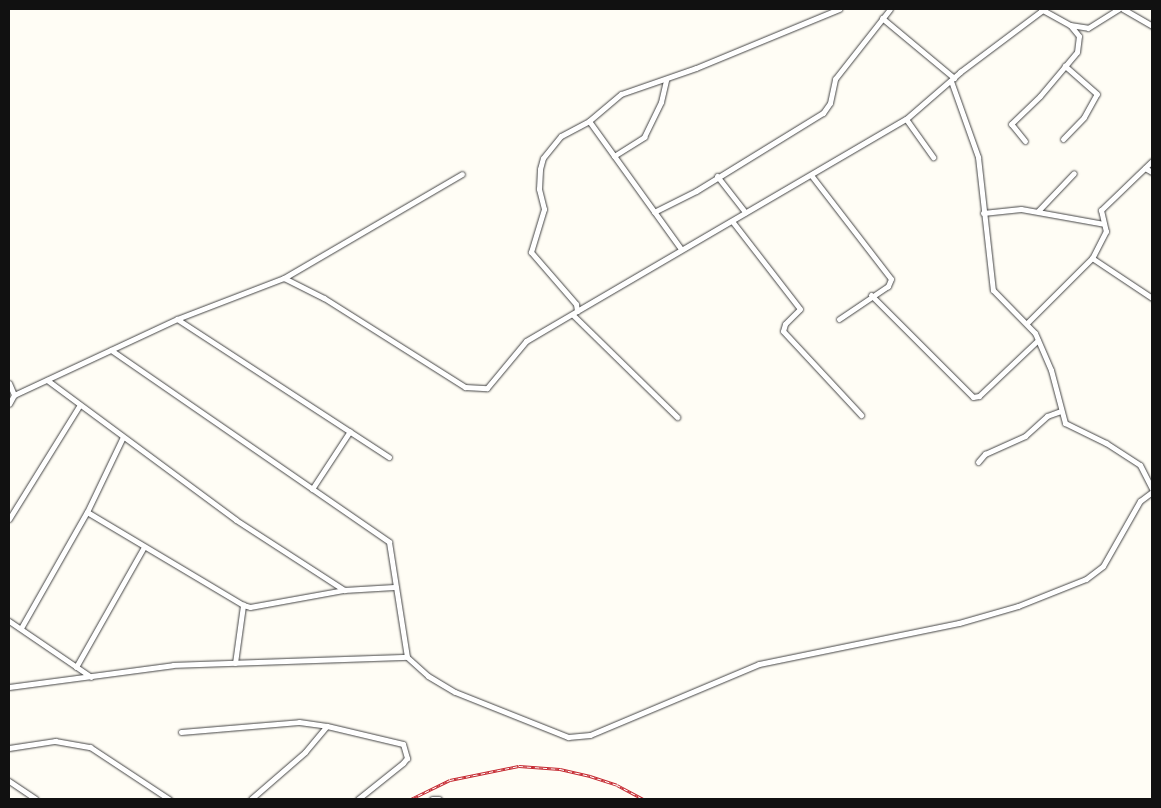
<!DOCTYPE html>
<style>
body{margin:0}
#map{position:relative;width:1161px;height:808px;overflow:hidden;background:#fffdf5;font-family:"Noto Serif",serif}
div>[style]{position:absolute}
.roads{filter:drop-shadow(0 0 1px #444) drop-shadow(0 0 1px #444)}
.minor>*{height:5px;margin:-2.5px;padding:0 2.5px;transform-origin:2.5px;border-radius:2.5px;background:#fff}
.rail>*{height:3px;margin-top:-1.5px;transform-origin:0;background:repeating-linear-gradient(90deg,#fff 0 4px,#c4262e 0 8px);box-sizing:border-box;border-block:1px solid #c4262e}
span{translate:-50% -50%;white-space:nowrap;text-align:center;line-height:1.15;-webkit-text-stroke:5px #fff;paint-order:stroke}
.frame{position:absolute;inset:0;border:10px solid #111;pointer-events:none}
</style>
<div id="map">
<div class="roads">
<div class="minor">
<div style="left:1041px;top:9px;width:33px;rotate:29deg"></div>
<div style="left:1070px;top:25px;width:18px;rotate:9deg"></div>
<div style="left:1088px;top:28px;width:36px;rotate:-32deg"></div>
<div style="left:1123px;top:9px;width:34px;rotate:30deg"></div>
<div style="left:882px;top:18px;width:94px;rotate:39.8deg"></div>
<div style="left:951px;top:81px;width:81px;rotate:70.4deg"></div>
<div style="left:978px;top:157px;width:134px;rotate:83.6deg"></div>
<div style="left:993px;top:290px;width:60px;rotate:45.7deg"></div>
<div style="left:1035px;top:333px;width:40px;rotate:66.6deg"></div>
<div style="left:1051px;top:370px;width:55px;rotate:75.2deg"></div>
<div style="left:1065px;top:423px;width:46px;rotate:26deg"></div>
<div style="left:1106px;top:443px;width:40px;rotate:32.9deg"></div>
<div style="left:1140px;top:465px;width:27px;rotate:63deg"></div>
<div style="left:906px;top:119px;width:47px;rotate:54.6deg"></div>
<div style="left:589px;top:121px;width:158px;rotate:54.3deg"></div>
<div style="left:1063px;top:139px;width:30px;rotate:-46deg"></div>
<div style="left:1084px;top:117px;width:26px;rotate:-61deg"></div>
<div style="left:1097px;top:94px;width:43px;rotate:-138.8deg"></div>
<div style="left:1025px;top:141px;width:22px;rotate:-129deg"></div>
<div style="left:1011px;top:124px;width:40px;rotate:-44deg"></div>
<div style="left:1040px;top:96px;width:57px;rotate:-49.9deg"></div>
<div style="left:1077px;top:52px;width:16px;rotate:-83deg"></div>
<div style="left:1079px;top:36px;width:14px;rotate:-129deg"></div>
<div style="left:614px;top:156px;width:36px;rotate:-32deg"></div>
<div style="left:644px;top:137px;width:39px;rotate:-64deg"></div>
<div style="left:661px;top:102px;width:23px;rotate:-77deg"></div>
<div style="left:1152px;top:161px;width:71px;rotate:136.1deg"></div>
<div style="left:1101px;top:210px;width:22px;rotate:77deg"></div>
<div style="left:1106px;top:231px;width:30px;rotate:117deg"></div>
<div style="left:1092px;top:258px;width:72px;rotate:33.7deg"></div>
<div style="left:1145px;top:168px;width:8px;rotate:30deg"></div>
<div style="left:811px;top:175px;width:131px;rotate:52.4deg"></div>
<div style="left:891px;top:279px;width:8px;rotate:113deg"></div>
<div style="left:888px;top:286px;width:59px;rotate:146deg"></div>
<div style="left:717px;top:176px;width:46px;rotate:52.1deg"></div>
<div style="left:1038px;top:211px;width:52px;rotate:-46.5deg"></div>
<div style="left:654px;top:212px;width:47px;rotate:-26.6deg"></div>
<div style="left:696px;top:191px;width:149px;rotate:-31.6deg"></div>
<div style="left:823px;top:113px;width:12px;rotate:-55deg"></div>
<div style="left:830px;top:103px;width:25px;rotate:-78deg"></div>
<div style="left:835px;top:79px;width:89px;rotate:-51.8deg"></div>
<div style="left:983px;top:213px;width:38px;rotate:-6deg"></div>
<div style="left:1021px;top:209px;width:84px;rotate:10.2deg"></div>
<div style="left:732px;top:221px;width:111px;rotate:52.3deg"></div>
<div style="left:800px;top:309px;width:21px;rotate:135deg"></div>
<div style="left:785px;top:324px;width:7px;rotate:106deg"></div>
<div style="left:783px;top:331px;width:115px;rotate:47.1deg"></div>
<div style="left:284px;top:278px;width:206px;rotate:-30.3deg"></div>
<div style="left:871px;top:295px;width:144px;rotate:45deg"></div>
<div style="left:973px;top:397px;width:6px;rotate:-9deg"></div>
<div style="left:979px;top:396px;width:81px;rotate:-43.5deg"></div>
<div style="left:577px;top:311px;width:381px;rotate:-30.3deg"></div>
<div style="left:906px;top:119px;width:72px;rotate:-41deg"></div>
<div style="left:960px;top:72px;width:105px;rotate:-36.9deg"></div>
<div style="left:573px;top:315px;width:146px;rotate:44.4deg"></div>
<div style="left:177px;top:319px;width:253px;rotate:33.1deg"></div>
<div style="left:1027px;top:323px;width:92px;rotate:-45deg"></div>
<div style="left:111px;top:350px;width:338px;rotate:34.6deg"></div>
<div style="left:389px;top:542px;width:116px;rotate:81.1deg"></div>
<div style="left:407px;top:657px;width:28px;rotate:42deg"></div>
<div style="left:428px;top:676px;width:31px;rotate:31deg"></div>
<div style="left:455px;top:692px;width:122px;rotate:21.7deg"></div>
<div style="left:568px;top:737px;width:22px;rotate:-5deg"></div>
<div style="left:590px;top:735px;width:183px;rotate:-22.8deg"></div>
<div style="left:759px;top:664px;width:204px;rotate:-11.6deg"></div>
<div style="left:959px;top:623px;width:61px;rotate:-16.1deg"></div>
<div style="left:1018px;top:606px;width:73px;rotate:-21.7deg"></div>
<div style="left:1086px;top:579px;width:21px;rotate:-37deg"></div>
<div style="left:1103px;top:566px;width:75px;rotate:-60.4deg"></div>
<div style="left:1140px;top:501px;width:15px;rotate:-37deg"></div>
<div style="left:47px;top:380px;width:235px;rotate:36.5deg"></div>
<div style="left:236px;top:520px;width:129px;rotate:32.9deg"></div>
<div style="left:344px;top:590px;width:50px;rotate:-3.4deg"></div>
<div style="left:9px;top:383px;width:13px;rotate:67deg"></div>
<div style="left:14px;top:395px;width:10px;rotate:119deg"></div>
<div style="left:14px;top:395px;width:180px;rotate:-25deg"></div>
<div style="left:177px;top:319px;width:115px;rotate:-21deg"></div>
<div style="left:284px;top:278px;width:45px;rotate:26.6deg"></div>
<div style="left:324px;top:298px;width:167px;rotate:32.3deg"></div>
<div style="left:465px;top:387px;width:22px;rotate:3deg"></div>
<div style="left:487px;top:388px;width:61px;rotate:-50.3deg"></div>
<div style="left:526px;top:341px;width:59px;rotate:-30.5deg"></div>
<div style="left:577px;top:311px;width:7px;rotate:-98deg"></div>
<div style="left:576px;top:304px;width:69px;rotate:-130.9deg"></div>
<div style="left:531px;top:252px;width:45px;rotate:-73.2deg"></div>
<div style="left:544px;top:209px;width:21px;rotate:-104deg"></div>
<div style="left:539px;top:189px;width:20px;rotate:-87deg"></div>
<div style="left:540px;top:169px;width:11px;rotate:-75deg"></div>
<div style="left:543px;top:158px;width:28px;rotate:-51deg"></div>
<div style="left:561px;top:136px;width:32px;rotate:-28deg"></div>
<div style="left:589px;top:121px;width:42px;rotate:-40.2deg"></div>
<div style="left:621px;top:94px;width:79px;rotate:-19.1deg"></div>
<div style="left:696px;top:68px;width:155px;rotate:-22.4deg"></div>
<div style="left:978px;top:462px;width:11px;rotate:-49deg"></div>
<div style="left:985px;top:454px;width:44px;rotate:-24.2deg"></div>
<div style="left:1025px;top:436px;width:30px;rotate:-42deg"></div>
<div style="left:1047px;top:416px;width:15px;rotate:-20deg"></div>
<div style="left:312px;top:489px;width:69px;rotate:-56.8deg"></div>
<div style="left:87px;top:512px;width:182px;rotate:30.8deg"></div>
<div style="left:243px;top:605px;width:7px;rotate:16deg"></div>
<div style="left:250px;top:607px;width:96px;rotate:-10.3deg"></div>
<div style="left:9px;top:519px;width:133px;rotate:-58.2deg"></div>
<div style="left:9px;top:621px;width:99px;rotate:34.3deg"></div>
<div style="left:21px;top:628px;width:133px;rotate:-60.4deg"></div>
<div style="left:87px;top:512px;width:83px;rotate:-64.4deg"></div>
<div style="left:235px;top:663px;width:59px;rotate:-82.1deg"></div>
<div style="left:76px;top:667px;width:138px;rotate:-60.5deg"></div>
<div style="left:9px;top:687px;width:165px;rotate:-7.6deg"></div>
<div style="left:173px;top:665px;width:234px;rotate:-2deg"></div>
<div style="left:181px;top:732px;width:118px;rotate:-4.8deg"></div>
<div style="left:299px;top:722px;width:28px;rotate:8deg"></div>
<div style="left:9px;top:748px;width:47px;rotate:-8.7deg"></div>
<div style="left:55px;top:741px;width:36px;rotate:10deg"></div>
<div style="left:90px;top:747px;width:95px;rotate:33.4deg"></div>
<div style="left:9px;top:781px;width:32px;rotate:34deg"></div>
<div style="left:251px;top:799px;width:72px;rotate:-41deg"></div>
<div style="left:305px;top:752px;width:34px;rotate:-50deg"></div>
<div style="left:327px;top:726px;width:78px;rotate:13.3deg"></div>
<div style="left:403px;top:744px;width:15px;rotate:74deg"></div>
<div style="left:407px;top:758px;width:6px;rotate:129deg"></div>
<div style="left:403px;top:763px;width:58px;rotate:141.3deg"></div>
<div style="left:432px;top:799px;width:7px"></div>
</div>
</div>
<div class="rail">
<div style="left:411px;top:799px;width:43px;rotate:-26deg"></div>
<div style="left:450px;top:780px;width:70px;rotate:-11.5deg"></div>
<div style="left:519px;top:766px;width:41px;rotate:4.2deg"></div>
<div style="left:560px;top:769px;width:31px;rotate:13deg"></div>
<div style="left:590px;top:776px;width:28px;rotate:18deg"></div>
<div style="left:617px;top:785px;width:30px;rotate:28deg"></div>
</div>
<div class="frame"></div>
</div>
